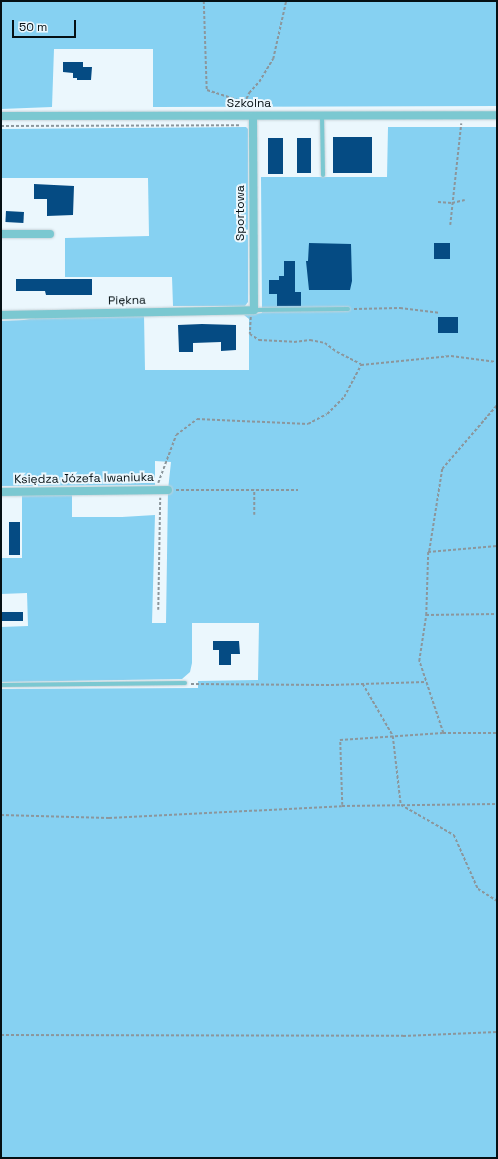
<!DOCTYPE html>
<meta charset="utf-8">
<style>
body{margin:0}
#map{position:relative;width:498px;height:1159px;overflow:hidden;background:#ebf7fd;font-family:"Space Grotesk",sans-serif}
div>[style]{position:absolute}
.green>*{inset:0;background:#86d1f2}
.building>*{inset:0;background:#054b83;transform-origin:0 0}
.path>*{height:1.5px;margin-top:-0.75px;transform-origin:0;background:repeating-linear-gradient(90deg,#8b969c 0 3px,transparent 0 5px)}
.roads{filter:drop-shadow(0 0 1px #c6d2d8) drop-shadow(0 0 1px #c6d2d8)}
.service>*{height:4px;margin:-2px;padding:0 2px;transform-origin:2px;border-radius:2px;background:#7bc8d1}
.minor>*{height:8px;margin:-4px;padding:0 4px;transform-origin:4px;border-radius:4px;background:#7bc8d1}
span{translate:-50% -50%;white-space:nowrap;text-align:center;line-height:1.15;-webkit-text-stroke:4px #ebf7fd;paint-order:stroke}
.street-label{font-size:12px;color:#051014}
.frame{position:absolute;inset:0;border:2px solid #051014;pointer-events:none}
.scale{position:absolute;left:12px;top:20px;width:64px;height:18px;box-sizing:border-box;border:2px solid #051014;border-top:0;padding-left:5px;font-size:12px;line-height:14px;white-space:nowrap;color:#051014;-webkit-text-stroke:3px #ebf7fd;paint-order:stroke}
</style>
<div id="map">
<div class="green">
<div style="clip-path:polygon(1px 1px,497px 1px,497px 106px,153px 107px,153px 49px,54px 49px,52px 107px,1px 109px)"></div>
<div style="clip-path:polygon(246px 127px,248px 129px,248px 302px,245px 306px,173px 306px,172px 277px,65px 277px,65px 238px,149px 236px,148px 178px,1px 178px,1px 129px)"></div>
<div style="clip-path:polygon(388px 127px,497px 127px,497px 1158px,1px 1158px,1px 689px,198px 688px,198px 681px,258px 680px,259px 623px,192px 623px,192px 663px,190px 672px,182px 679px,1px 682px,1px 627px,28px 626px,27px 593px,1px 594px,1px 558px,22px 558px,22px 496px,72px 495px,72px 517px,122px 517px,155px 515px,152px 623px,166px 623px,168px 490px,171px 462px,155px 461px,155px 485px,1px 486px,1px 321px,24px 320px,41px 317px,144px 315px,145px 370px,249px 370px,249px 319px,244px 315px,262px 313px,261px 177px,387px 177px)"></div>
</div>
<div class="building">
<div style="clip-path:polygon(63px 62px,83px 62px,83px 67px,92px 67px,91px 80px,77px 80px,77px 78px,73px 78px,73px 73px,63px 72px)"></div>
<div style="left:333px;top:137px;width:39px;height:36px"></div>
<div style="left:268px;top:138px;width:15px;height:36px"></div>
<div style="left:297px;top:138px;width:14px;height:35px"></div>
<div style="clip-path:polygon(34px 184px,74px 186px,73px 215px,47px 216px,47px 199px,34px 199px)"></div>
<div style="left:6px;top:211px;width:18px;height:11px;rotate:3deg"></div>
<div style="clip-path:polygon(309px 243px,351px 244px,352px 281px,350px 290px,309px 290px,306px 261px,308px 261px)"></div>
<div style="left:434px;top:243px;width:16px;height:16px"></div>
<div style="clip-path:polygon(284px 261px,295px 261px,295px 292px,301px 292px,301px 306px,277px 306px,277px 294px,269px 294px,269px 280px,279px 280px,279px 276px,284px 276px)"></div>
<div style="clip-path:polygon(16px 279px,92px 279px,92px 295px,46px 295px,45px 291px,16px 291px)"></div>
<div style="left:438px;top:317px;width:20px;height:16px"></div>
<div style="clip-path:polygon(202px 324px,236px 325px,236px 350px,221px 351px,221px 342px,193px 343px,193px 352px,179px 352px,178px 325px)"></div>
<div style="left:9px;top:522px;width:11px;height:33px"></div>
<div style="left:23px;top:612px;width:9px;height:22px;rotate:90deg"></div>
<div style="clip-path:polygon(213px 641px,239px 641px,240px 654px,231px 654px,231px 665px,219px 665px,219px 650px,213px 650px)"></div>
</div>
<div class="path">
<div style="left:204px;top:1px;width:89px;rotate:88.1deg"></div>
<div style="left:207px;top:90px;width:38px;rotate:18deg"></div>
<div style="left:242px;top:108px;width:17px;rotate:-65deg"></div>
<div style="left:249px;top:93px;width:15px;rotate:-48deg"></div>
<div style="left:259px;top:82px;width:27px;rotate:-59deg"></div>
<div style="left:273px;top:59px;width:59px;rotate:-77.4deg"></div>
<div style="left:1px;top:126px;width:238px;rotate:-0.2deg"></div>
<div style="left:438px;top:202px;width:14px;rotate:4deg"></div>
<div style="left:452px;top:203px;width:13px;rotate:-13deg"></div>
<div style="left:450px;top:225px;width:102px;rotate:-83.8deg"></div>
<div style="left:354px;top:309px;width:46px;rotate:-1.2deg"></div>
<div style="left:400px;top:308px;width:39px;rotate:7deg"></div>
<div style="left:251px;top:317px;width:17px;rotate:93deg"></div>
<div style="left:250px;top:334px;width:11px;rotate:34deg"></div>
<div style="left:259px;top:340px;width:35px;rotate:3deg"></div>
<div style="left:294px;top:342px;width:16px;rotate:-7deg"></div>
<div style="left:310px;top:340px;width:15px;rotate:11deg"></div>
<div style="left:325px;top:343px;width:15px;rotate:37deg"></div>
<div style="left:337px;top:352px;width:27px;rotate:27deg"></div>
<div style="left:158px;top:483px;width:51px;rotate:-69.4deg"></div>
<div style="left:176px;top:435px;width:26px;rotate:-37deg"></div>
<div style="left:197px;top:419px;width:111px;rotate:2.6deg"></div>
<div style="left:308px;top:424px;width:21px;rotate:-28deg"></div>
<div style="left:327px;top:414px;width:24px;rotate:-45deg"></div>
<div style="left:344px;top:397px;width:36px;rotate:-62deg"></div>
<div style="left:361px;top:365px;width:90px;rotate:-5.7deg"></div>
<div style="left:451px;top:356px;width:46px;rotate:7.4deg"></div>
<div style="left:176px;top:490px;width:122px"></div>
<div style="left:254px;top:515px;width:25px;rotate:-90deg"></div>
<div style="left:429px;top:551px;width:83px;rotate:-81deg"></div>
<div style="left:442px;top:469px;width:84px;rotate:-49.3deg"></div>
<div style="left:158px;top:610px;width:112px;rotate:-89deg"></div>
<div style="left:426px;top:615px;width:71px;rotate:-0.8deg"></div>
<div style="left:191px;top:684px;width:140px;rotate:0.4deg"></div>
<div style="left:331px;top:685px;width:94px;rotate:-1.8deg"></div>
<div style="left:363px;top:684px;width:60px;rotate:60deg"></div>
<div style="left:393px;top:736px;width:69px;rotate:83.4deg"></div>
<div style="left:401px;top:805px;width:61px;rotate:29.5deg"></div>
<div style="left:454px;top:835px;width:59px;rotate:66deg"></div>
<div style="left:478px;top:889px;width:22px;rotate:32deg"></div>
<div style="left:443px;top:733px;width:76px;rotate:-108.4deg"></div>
<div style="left:419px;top:661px;width:47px;rotate:-81.3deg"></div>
<div style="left:426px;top:615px;width:63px;rotate:-88.2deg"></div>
<div style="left:428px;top:552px;width:69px;rotate:-5deg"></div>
<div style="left:342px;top:805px;width:65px;rotate:-91.8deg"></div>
<div style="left:340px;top:740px;width:103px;rotate:-3.9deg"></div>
<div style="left:443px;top:733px;width:54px"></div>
<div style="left:1px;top:815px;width:108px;rotate:1.6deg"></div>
<div style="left:109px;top:818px;width:233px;rotate:-2.9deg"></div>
<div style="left:342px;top:806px;width:155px;rotate:-0.7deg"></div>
<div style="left:1px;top:1035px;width:402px;rotate:0.1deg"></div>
<div style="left:403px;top:1036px;width:94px;rotate:-2.4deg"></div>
</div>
<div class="roads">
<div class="service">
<div style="left:322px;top:116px;width:59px;rotate:89deg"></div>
<div style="left:254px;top:310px;width:94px;rotate:-0.6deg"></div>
<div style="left:1px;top:685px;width:184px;rotate:-0.6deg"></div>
</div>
<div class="minor">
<div style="left:1px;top:116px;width:496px;rotate:-0.1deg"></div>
<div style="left:1px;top:234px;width:49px"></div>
<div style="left:1px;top:315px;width:253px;rotate:-1.1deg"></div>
<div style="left:254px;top:310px;width:194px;rotate:-90.3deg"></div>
<div style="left:1px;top:492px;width:167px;rotate:-0.7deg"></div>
</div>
</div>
<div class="street-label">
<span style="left:249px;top:104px">Szkolna</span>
<span style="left:241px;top:213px;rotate:-90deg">Sportowa</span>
<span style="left:127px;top:301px;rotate:-1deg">Piękna</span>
<span style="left:84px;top:479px;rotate:-1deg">Księdza Józefa Iwaniuka</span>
</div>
<div class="frame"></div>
<div class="scale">50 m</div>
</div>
